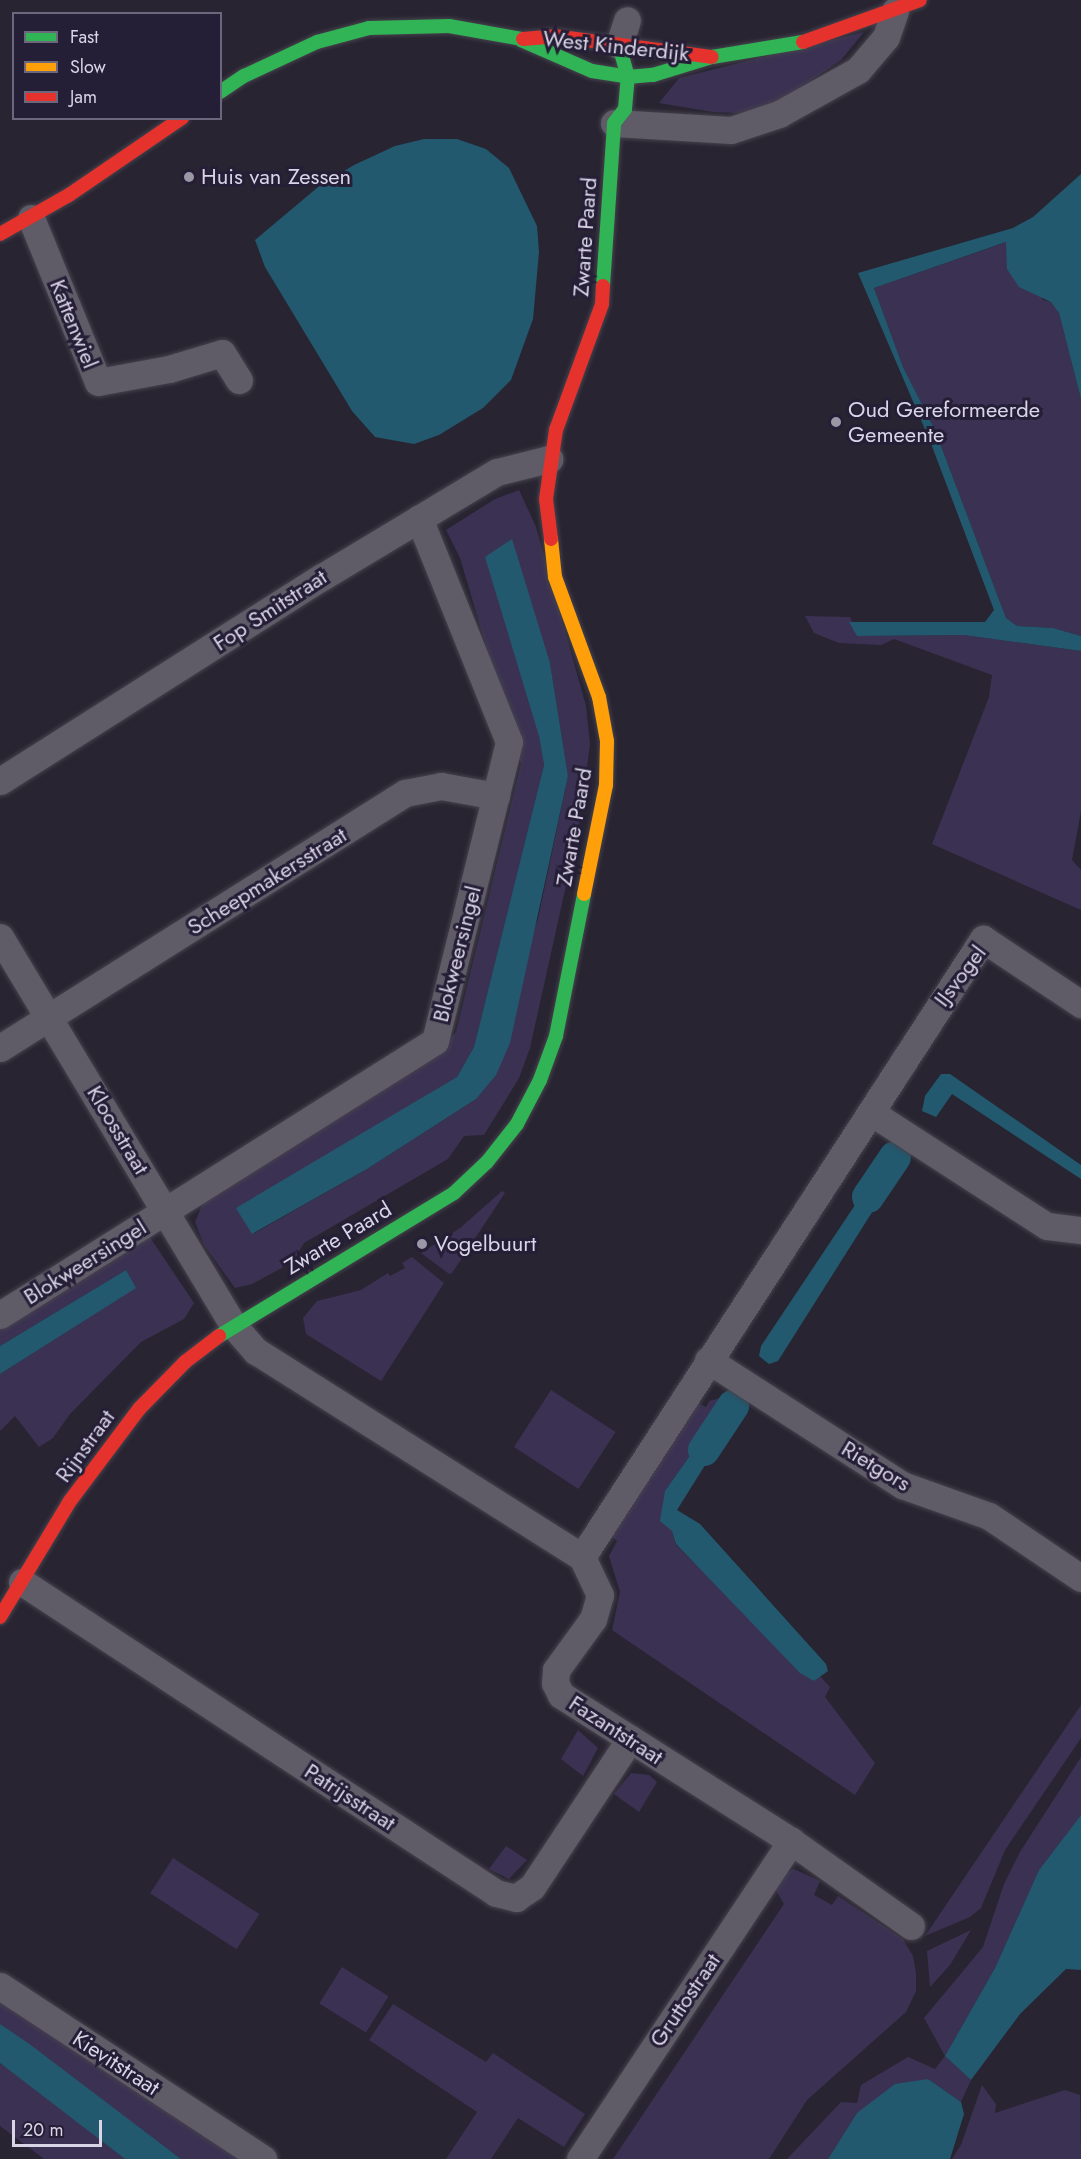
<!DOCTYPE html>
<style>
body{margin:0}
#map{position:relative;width:1081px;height:2159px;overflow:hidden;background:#282431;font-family:Jost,sans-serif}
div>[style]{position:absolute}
.green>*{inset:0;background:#3b3253;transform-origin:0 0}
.water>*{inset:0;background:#22596f}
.canal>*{height:32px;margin:-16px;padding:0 16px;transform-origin:16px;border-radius:16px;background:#22596f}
.roads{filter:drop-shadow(0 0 2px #45424d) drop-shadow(0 0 2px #45424d)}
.street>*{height:27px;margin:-13.5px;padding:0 13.5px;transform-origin:13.5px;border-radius:13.5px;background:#5f5c67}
.fast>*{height:14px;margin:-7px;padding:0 7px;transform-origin:7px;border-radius:7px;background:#30b455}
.slow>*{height:14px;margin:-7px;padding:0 7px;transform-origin:7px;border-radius:7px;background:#ff9f0a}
.jam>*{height:14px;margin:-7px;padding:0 7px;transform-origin:7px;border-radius:7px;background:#e5322d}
.dots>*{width:16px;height:16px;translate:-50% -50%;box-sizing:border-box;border:3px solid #251e37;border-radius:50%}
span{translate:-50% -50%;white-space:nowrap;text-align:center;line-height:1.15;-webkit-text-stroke:6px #251e37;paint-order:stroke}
.street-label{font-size:22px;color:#d9d5e6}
.poi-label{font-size:22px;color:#d9d5e6}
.left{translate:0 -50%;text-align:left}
.legend{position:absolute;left:12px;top:12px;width:210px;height:108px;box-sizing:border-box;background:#251e37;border:2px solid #6d677d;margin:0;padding:8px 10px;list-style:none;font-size:18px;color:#d9d5e6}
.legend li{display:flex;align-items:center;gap:12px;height:30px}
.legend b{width:30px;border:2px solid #6d677d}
.scale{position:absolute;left:12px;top:2120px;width:90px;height:27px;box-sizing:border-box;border:3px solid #d9d5e6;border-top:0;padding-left:8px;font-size:18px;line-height:21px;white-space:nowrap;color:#d9d5e6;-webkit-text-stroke:4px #251e37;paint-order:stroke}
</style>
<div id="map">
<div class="green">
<div style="clip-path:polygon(864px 32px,841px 60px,773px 106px,739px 113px,713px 112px,659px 103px,679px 78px)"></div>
<div style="clip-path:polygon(1007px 242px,1043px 300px,1052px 302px,1059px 313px,1081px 399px,1081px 636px,1053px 628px,1017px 626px,1006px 618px,935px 430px,903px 367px,874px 288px)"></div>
<div style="clip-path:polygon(evenodd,519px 490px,536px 527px,586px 706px,590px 744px,579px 827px,530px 1048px,519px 1078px,484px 1135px,464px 1136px,448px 1159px,304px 1243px,293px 1262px,252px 1284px,235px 1288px,204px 1245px,195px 1222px,205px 1198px,378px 1094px,437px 1054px,456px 1032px,521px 764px,460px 558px,446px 530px,495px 499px,519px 490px,536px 622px,550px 663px,568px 776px,538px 919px,476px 1099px,367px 1169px,253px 1234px,377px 1126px,457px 1077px,474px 1047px,544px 765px,539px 736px,536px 622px)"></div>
<div style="clip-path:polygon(805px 616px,850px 617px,857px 636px,964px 635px,1081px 651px,1081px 811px,1072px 860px,1081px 870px,1081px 910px,932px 844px,989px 697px,992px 675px,894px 639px,881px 645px,839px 643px,814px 633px)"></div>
<div style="clip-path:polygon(502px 1191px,505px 1193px,452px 1273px,449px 1274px,421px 1253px,460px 1228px)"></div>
<div style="clip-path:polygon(145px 1230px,194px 1303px,184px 1319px,141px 1342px,70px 1414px,53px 1438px,39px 1447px,15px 1416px,0 1431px,0 1374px,135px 1288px,126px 1270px,0 1346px,0 1322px)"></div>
<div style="clip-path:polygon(412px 1257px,444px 1283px,381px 1381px,306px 1334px,303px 1318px,317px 1301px,361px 1290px,388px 1273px,390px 1276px,405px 1268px,402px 1263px)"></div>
<div style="left:551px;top:1390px;width:77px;height:68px;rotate:33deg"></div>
<div style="clip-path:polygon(728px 1396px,734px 1400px,726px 1415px,719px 1414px,665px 1491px,672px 1531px,676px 1545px,814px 1681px,820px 1676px,830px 1687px,825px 1697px,875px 1763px,855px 1795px,612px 1630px,620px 1592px,609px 1556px,617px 1541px,611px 1536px,697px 1403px,706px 1407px,709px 1401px)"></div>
<div style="clip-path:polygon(1081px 1705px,1081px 1738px,1005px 1850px,981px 1908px,970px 1917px,925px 1936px)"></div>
<div style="clip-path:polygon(578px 1730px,598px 1748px,583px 1776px,561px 1759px)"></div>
<div style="clip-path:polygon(1081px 1757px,1081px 1815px,1039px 1870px,995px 1968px,945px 2056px,971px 2080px,961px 2102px,928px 2079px,857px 2113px,828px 2159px,787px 2159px,841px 2102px,857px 2103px,861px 2085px,908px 2057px,935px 2069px,945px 2056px,924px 2018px,983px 1947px,1004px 1884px,1020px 1852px)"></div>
<div style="clip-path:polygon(631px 1773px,649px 1775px,657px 1782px,639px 1812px,614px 1794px)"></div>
<div style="clip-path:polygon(506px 1846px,527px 1860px,509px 1879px,489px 1869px)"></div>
<div style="left:173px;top:1858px;width:103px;height:42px;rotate:33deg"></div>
<div style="clip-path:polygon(794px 1869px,820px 1881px,814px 1895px,832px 1905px,838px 1896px,903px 1939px,913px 1956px,916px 1973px,916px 1991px,906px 2012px,807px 2100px,769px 2159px,613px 2159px,784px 1904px,774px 1887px,783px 1874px)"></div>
<div style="clip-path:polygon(971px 1930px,950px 1965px,930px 1987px,927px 1951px)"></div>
<div style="left:342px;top:1967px;width:55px;height:43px;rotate:32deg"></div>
<div style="clip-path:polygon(0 1998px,248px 2159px,181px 2159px,0 2024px)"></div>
<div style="clip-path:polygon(393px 2004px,486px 2062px,493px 2053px,585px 2114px,564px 2147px,518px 2118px,491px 2159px,446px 2159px,477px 2112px,369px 2040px)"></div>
<div style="clip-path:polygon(0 2063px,32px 2087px,125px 2159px,44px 2159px,0 2126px)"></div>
<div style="clip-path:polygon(982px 2085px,996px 2104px,995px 2113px,1065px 2090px,1080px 2095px,1081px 2159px,952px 2159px,961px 2145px)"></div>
</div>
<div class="water">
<div style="clip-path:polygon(424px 139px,457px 139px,486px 149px,509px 168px,537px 226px,539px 252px,533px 319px,511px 380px,483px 408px,439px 435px,414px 444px,375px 437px,352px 411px,265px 267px,255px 240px,318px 187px,354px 165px,395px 146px)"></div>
<div style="clip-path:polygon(1081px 174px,1081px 399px,1059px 313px,1051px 302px,1019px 287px,1007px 269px,1006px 242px,874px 288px,903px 367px,935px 430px,1006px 618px,1017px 626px,1053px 628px,1081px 636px,1081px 651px,964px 635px,857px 636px,849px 622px,985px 622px,994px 610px,930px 441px,858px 273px,1013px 228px,1033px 217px)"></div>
<div style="clip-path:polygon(512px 539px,550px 663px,568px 776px,510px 1043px,496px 1075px,476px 1099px,367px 1169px,252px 1234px,236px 1208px,457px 1077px,474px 1047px,544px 765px,539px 736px,485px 557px)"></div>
<div style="clip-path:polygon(941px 1074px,950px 1074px,1081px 1165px,1081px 1179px,952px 1094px,936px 1117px,922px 1111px,925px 1096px)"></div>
<div style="clip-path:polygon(885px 1160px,891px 1160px,900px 1168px,778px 1361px,769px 1364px,759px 1356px,761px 1346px)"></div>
<div style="clip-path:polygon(126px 1270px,136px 1288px,0 1374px,0 1346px)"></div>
<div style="clip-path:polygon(719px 1414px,728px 1416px,732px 1422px,677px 1510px,700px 1524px,826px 1664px,828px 1671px,814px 1681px,800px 1673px,676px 1544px,672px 1531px,660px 1521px,665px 1491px)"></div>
<div style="clip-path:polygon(1081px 1815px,1081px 1970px,1066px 1969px,1020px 2014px,971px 2080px,945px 2056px,995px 1968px,1039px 1870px)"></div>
<div style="clip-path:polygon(0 2024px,28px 2043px,181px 2159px,125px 2159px,0 2063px)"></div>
<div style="clip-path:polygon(928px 2079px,961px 2102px,964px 2114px,950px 2159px,828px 2159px,857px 2113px,895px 2084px)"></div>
</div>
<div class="canal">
<div style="left:868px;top:1197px;width:48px;rotate:-56deg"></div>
<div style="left:704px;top:1450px;width:53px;rotate:-56.6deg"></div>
</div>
<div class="roads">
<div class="street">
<div style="left:619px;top:45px;width:26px;rotate:-72deg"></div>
<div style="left:614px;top:123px;width:117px;rotate:3.4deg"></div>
<div style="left:731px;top:130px;width:51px;rotate:-18.4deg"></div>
<div style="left:779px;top:114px;width:90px;rotate:-29.1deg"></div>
<div style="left:858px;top:70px;width:43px;rotate:-49.7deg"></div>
<div style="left:886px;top:37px;width:28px;rotate:-71deg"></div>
<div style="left:31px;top:218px;width:177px;rotate:67.8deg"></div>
<div style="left:98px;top:382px;width:72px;rotate:-10.4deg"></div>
<div style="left:169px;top:369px;width:55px;rotate:-16.8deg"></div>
<div style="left:222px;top:353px;width:32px;rotate:58deg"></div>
<div style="left:0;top:781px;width:381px;rotate:-32.4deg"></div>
<div style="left:322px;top:577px;width:204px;rotate:-31deg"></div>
<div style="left:497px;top:472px;width:54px;rotate:-14deg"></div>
<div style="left:0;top:937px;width:453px;rotate:59deg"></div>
<div style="left:233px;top:1325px;width:35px;rotate:49deg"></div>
<div style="left:256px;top:1351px;width:386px;rotate:32.3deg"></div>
<div style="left:582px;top:1557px;width:42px;rotate:64.7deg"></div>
<div style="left:600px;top:1595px;width:25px;rotate:106deg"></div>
<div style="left:593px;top:1619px;width:63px;rotate:126deg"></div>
<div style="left:556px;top:1670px;width:13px;rotate:94deg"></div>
<div style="left:555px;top:1683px;width:13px;rotate:63deg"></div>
<div style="left:561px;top:1695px;width:272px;rotate:32.4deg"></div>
<div style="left:791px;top:1841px;width:147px;rotate:35.3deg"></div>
<div style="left:0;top:1048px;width:479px;rotate:-32.2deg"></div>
<div style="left:405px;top:793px;width:37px;rotate:-11deg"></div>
<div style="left:441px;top:786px;width:56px;rotate:10.3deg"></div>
<div style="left:872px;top:1113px;width:208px;rotate:32.9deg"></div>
<div style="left:1047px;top:1226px;width:34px;rotate:7deg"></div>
<div style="left:0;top:1315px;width:514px;rotate:-32.21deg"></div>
<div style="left:435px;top:1041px;width:308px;rotate:-76.1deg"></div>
<div style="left:509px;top:742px;width:241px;rotate:-111.9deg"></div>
<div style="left:708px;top:1360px;width:231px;rotate:32.8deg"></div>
<div style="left:902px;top:1485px;width:92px;rotate:19.6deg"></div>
<div style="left:989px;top:1516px;width:111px;rotate:34deg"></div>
<div style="left:582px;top:1557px;width:737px;rotate:-57.02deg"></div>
<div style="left:983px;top:939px;width:118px;rotate:33.6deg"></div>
<div style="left:22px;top:1582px;width:567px;rotate:33.27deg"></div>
<div style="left:496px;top:1893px;width:21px;rotate:14deg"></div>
<div style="left:516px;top:1898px;width:19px;rotate:-35deg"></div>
<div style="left:532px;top:1887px;width:178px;rotate:-56.5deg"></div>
<div style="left:0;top:1986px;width:315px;rotate:33.3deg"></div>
<div style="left:580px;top:2159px;width:382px;rotate:-56.4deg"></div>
</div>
<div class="fast">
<div style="left:521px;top:40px;width:77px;rotate:23.6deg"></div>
<div style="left:592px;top:71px;width:36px;rotate:9deg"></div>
<div style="left:628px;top:77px;width:25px;rotate:-5deg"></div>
<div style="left:653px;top:75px;width:62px;rotate:-17deg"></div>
<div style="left:712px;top:57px;width:92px;rotate:-9.4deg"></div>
<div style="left:220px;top:92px;width:29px;rotate:-34deg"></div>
<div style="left:244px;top:76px;width:81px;rotate:-25deg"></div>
<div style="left:317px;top:42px;width:54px;rotate:-15.1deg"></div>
<div style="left:369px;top:28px;width:80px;rotate:-1.4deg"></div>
<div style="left:449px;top:26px;width:75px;rotate:10deg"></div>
<div style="left:603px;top:286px;width:163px;rotate:-86.1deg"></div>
<div style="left:614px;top:123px;width:18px;rotate:-52deg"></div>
<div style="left:625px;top:109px;width:32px;rotate:-85deg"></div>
<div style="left:628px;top:77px;width:33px;rotate:-106deg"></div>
<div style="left:219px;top:1336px;width:275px;rotate:-31.3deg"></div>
<div style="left:454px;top:1193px;width:45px;rotate:-43.2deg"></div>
<div style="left:487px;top:1162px;width:48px;rotate:-51.7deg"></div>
<div style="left:517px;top:1124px;width:50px;rotate:-62.4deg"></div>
<div style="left:540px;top:1080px;width:47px;rotate:-70deg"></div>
<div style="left:556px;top:1036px;width:145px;rotate:-78.8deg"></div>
</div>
<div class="slow">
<div style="left:551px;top:539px;width:38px;rotate:84deg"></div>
<div style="left:555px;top:577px;width:128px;rotate:69.9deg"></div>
<div style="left:599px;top:697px;width:45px;rotate:79.7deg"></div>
<div style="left:607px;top:741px;width:44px;rotate:91.3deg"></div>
<div style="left:606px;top:785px;width:111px;rotate:101.4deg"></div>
</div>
<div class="jam">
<div style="left:523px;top:39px;width:32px;rotate:-5deg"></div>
<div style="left:555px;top:36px;width:158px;rotate:7.6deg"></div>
<div style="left:803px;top:42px;width:124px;rotate:-19.7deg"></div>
<div style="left:0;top:234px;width:79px;rotate:-29.5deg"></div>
<div style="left:69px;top:195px;width:137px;rotate:-34.3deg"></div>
<div style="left:551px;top:539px;width:40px;rotate:-97.1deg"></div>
<div style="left:546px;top:499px;width:70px;rotate:-81.8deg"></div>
<div style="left:556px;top:430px;width:134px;rotate:-69.9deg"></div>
<div style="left:602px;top:304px;width:18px;rotate:-87deg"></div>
<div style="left:0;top:1617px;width:135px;rotate:-58.9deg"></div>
<div style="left:70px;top:1501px;width:115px;rotate:-53.1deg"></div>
<div style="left:139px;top:1409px;width:66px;rotate:-45.6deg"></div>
<div style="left:185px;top:1362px;width:43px;rotate:-37.4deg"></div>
</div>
</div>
<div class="dots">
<div style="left:189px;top:177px;background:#9b97a7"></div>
<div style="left:836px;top:422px;background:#9b97a7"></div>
<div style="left:422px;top:1244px;background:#9b97a7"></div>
</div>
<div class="street-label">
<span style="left:616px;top:46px;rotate:6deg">West Kinderdijk</span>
<span style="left:585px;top:237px;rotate:-86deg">Zwarte Paard</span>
<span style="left:74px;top:324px;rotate:68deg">Kattenwiel</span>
<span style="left:270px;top:610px;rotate:-33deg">Fop Smitstraat</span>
<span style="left:574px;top:827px;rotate:-80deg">Zwarte Paard</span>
<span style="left:267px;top:881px;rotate:-32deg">Scheepmakersstraat</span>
<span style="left:457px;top:954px;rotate:-76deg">Blokweersingel</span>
<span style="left:960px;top:976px;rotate:-53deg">IJsvogel</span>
<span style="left:118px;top:1130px;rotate:59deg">Kloosstraat</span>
<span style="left:338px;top:1238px;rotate:-31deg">Zwarte Paard</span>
<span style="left:85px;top:1262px;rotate:-32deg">Blokweersingel</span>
<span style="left:85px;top:1446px;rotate:-54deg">Rijnstraat</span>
<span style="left:876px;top:1466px;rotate:31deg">Rietgors</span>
<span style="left:616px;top:1730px;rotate:33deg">Fazantstraat</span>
<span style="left:350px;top:1797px;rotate:33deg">Patrijsstraat</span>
<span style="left:685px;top:2000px;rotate:-56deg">Gruttostraat</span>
<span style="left:116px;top:2063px;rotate:33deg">Kievitstraat</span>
</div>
<div class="poi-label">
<span class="left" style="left:201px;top:177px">Huis van Zessen</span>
<span class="left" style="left:848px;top:422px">Oud Gereformeerde<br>Gemeente</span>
<span class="left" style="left:434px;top:1244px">Vogelbuurt</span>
</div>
<ul class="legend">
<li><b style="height:8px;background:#30b455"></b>Fast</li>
<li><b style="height:8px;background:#ff9f0a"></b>Slow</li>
<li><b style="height:8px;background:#e5322d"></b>Jam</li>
</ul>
<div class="scale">20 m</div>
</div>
